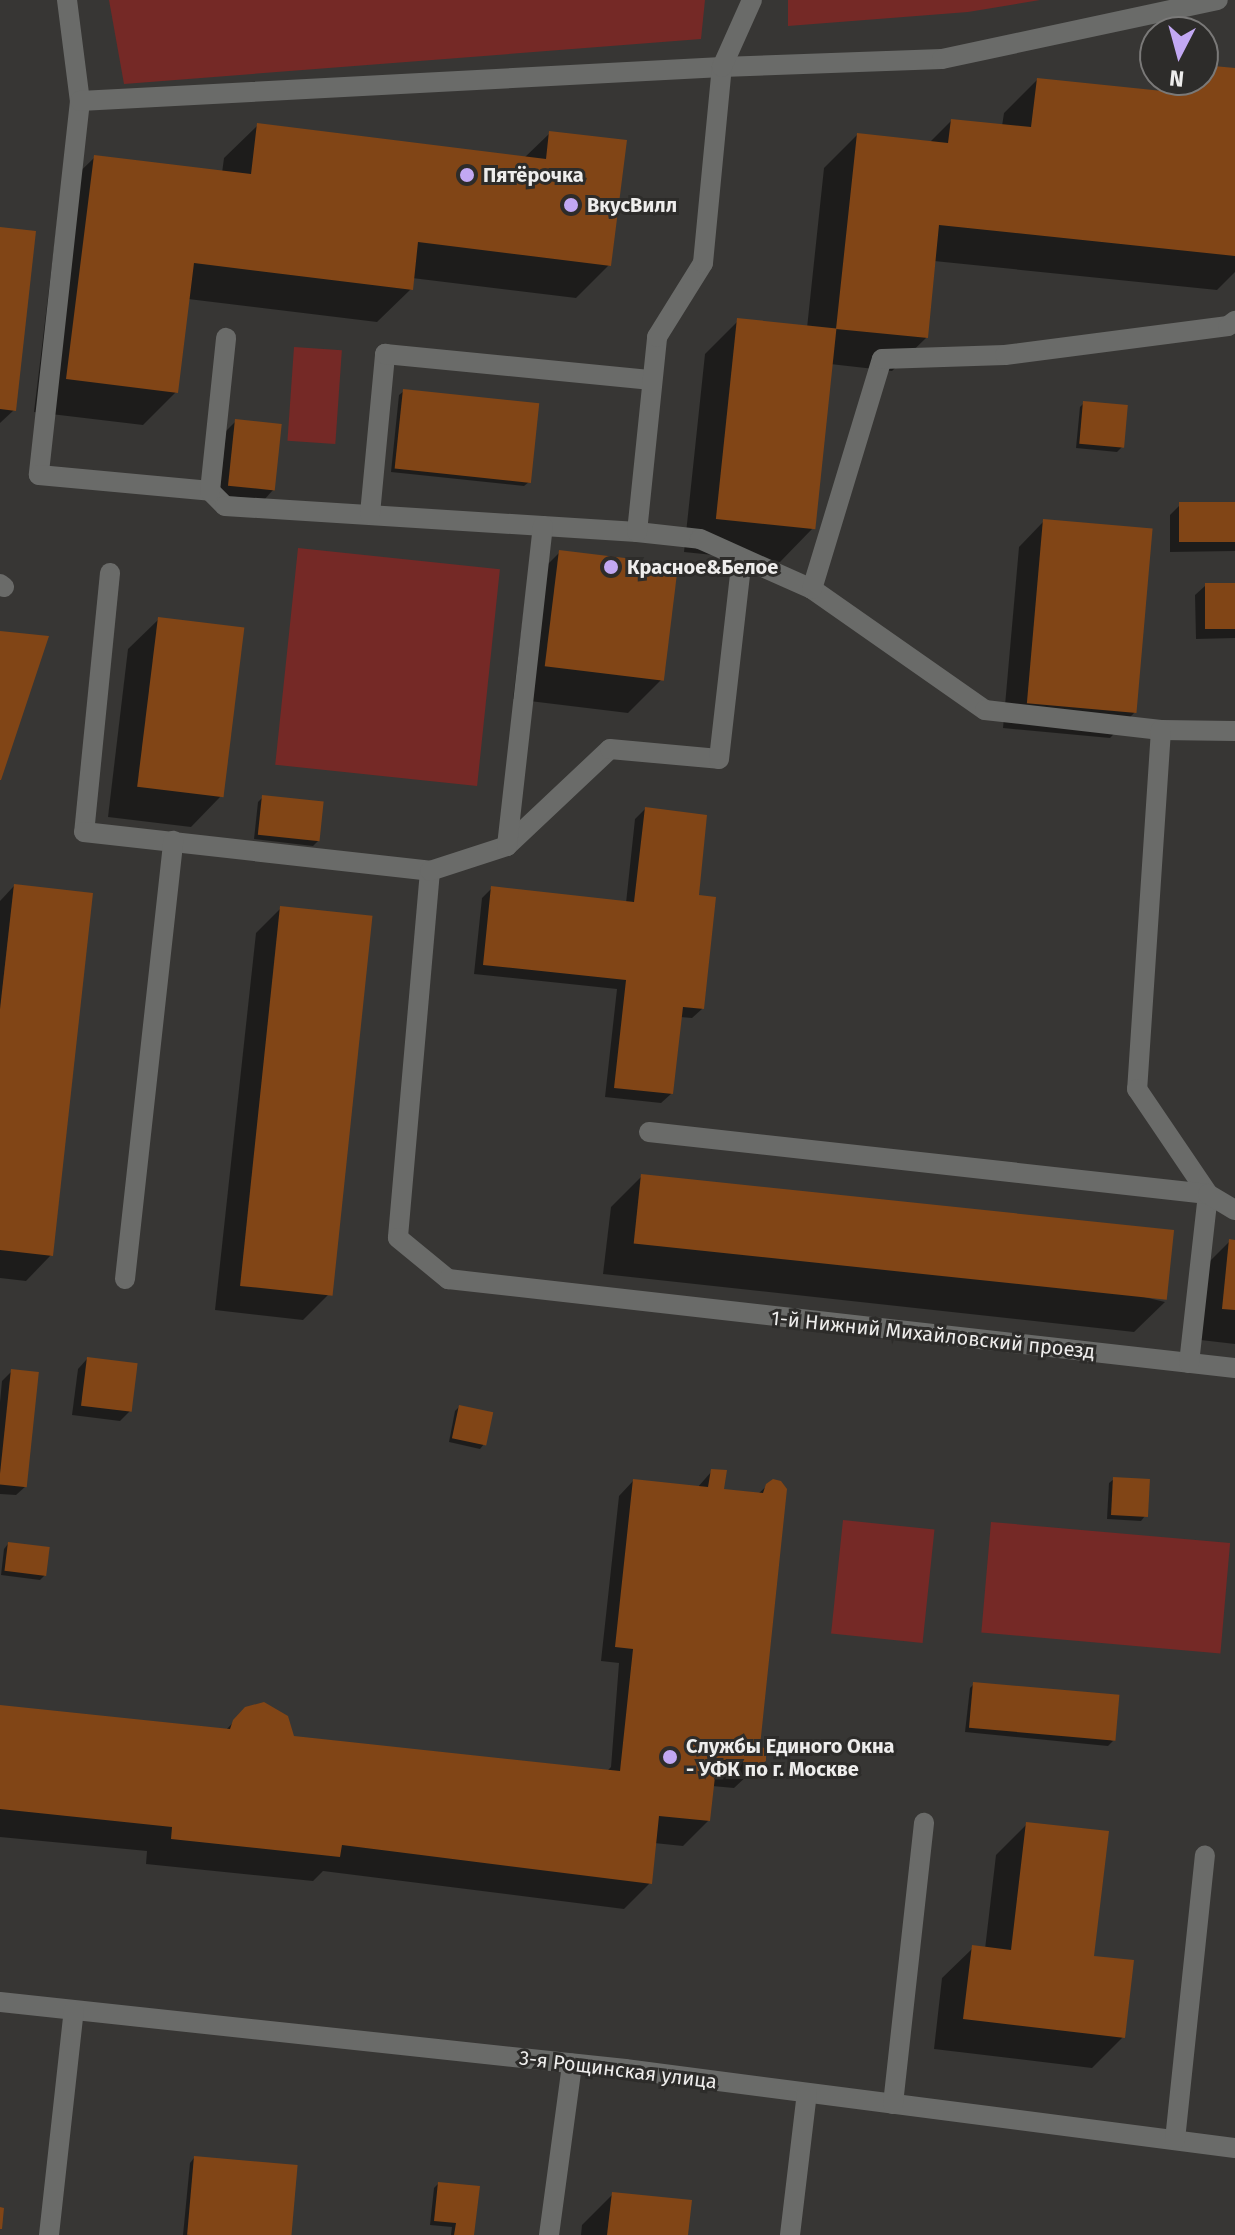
<!DOCTYPE html>
<meta charset="utf-8">
<style>
body{margin:0}
#map{position:relative;width:1235px;height:2235px;overflow:hidden;background:#373634;font-family:"Fira Sans",sans-serif}
div>[style]{position:absolute}
.green>*{inset:0;background:#752926;transform-origin:0 0}
.shadow>*{inset:0;background:#0007}
.building>*{inset:0;background:#814516;transform-origin:0 0}
.minor>*{height:20px;margin:-10px;padding:0 10px;transform-origin:10px;border-radius:10px;background:#6a6b69}
.dots>*{width:22px;height:22px;translate:-50% -50%;box-sizing:border-box;border:4px solid #2d2c2a;border-radius:50%}
span{translate:-50% -50%;white-space:nowrap;text-align:center;line-height:1.15;-webkit-text-stroke:6px #2d2c2a;paint-order:stroke}
.poi-label{font-size:20px;color:#eeedec;font-weight:700}
.left{translate:0 -50%;text-align:left}
.street-label{font-size:20px;color:#eeedec}
.north{position:absolute;left:1139px;top:16px;width:80px;height:80px;box-sizing:border-box;background:#2d2c2a;border:2px solid #7a7978;border-radius:50%;rotate:186deg;font-size:22px;font-weight:700;line-height:32px;text-align:center;color:#eeedec}
.north::after{content:'';display:block;margin:auto;width:28px;height:36px;background:#c2a8f3;clip-path:polygon(50% 0,100% 100%,50% 72%,0 100%)}
</style>
<div id="map">
<div class="green">
<div style="clip-path:polygon(109px 0,705px 0,701px 39px,124px 84px)"></div>
<div style="clip-path:polygon(788px 0,1040px 0,968px 12px,788px 26px)"></div>
<div style="left:294px;top:347px;width:48px;height:94px;rotate:4deg"></div>
<div style="left:298px;top:548px;width:203px;height:218px;rotate:6deg"></div>
<div style="left:843px;top:1520px;width:92px;height:114px;rotate:6deg"></div>
<div style="left:991px;top:1522px;width:240px;height:111px;rotate:5deg"></div>
</div>
<div class="shadow">
<div style="clip-path:polygon(1203px 67px,1235px 70px,1235px 272px,1217px 290px,934px 261px,926px 338px,892px 371px,830px 364px,813px 528px,780px 562px,684px 552px,705px 354px,738px 321px,807px 328px,824px 168px,857px 135px,929px 143px,951px 121px,1002px 126px,1004px 113px,1037px 80px,1158px 92px,1171px 80px,1203px 80px)"></div>
<div style="clip-path:polygon(258px 125px,524px 158px,550px 133px,609px 265px,576px 298px,412px 278px,411px 289px,377px 322px,188px 299px,176px 392px,143px 425px,34px 412px,61px 190px,95px 157px,222px 173px,224px 158px)"></div>
<div style="clip-path:polygon(0 229px,14px 410px,0 423px)"></div>
<div style="clip-path:polygon(404px 391px,529px 482px,524px 486px,391px 472px,399px 395px)"></div>
<div style="clip-path:polygon(1084px 403px,1122px 447px,1117px 452px,1076px 448px,1080px 407px)"></div>
<div style="clip-path:polygon(236px 421px,273px 490px,264px 500px,219px 495px,226px 431px)"></div>
<div style="clip-path:polygon(1235px 504px,1235px 551px,1170px 552px,1170px 515px,1180px 505px)"></div>
<div style="clip-path:polygon(1044px 521px,1135px 712px,1110px 738px,1003px 728px,1019px 547px)"></div>
<div style="clip-path:polygon(560px 552px,661px 680px,628px 713px,513px 699px,527px 585px)"></div>
<div style="clip-path:polygon(1235px 585px,1235px 638px,1196px 639px,1195px 595px,1205px 586px)"></div>
<div style="clip-path:polygon(159px 619px,221px 796px,191px 827px,108px 817px,128px 649px)"></div>
<div style="clip-path:polygon(263px 797px,318px 841px,313px 846px,254px 839px,258px 802px)"></div>
<div style="clip-path:polygon(645px 809px,697px 897px,702px 1009px,692px 1018px,680px 1017px,671px 1094px,661px 1103px,605px 1097px,617px 989px,474px 974px,482px 898px,492px 888px,626px 903px,635px 819px)"></div>
<div style="clip-path:polygon(14px 886px,51px 1255px,26px 1281px,0 1278px,0 901px)"></div>
<div style="clip-path:polygon(281px 908px,329px 1294px,303px 1320px,215px 1310px,256px 933px)"></div>
<div style="clip-path:polygon(642px 1176px,1165px 1302px,1134px 1332px,603px 1274px,611px 1207px)"></div>
<div style="clip-path:polygon(1230px 1241px,1235px 1242px,1235px 1344px,1192px 1339px,1199px 1272px)"></div>
<div style="clip-path:polygon(87px 1359px,130px 1411px,120px 1421px,72px 1415px,78px 1369px)"></div>
<div style="clip-path:polygon(12px 1371px,26px 1486px,16px 1495px,0 1494px,0 1402px,2px 1381px)"></div>
<div style="clip-path:polygon(459px 1407px,484px 1444px,480px 1449px,449px 1442px,455px 1411px)"></div>
<div style="clip-path:polygon(712px 1471px,722px 1491px,758px 1494px,770px 1483px,758px 1748px,764px 1760px,734px 1788px,712px 1786px,709px 1820px,683px 1846px,654px 1843px,650px 1883px,624px 1909px,323px 1871px,313px 1881px,146px 1864px,147px 1851px,0 1837px,0 1707px,225px 1731px,246px 1709px,292px 1738px,606px 1772px,611px 1767px,619px 1663px,601px 1661px,619px 1496px,633px 1481px,697px 1488px)"></div>
<div style="clip-path:polygon(1114px 1479px,1145px 1516px,1141px 1521px,1107px 1519px,1109px 1483px)"></div>
<div style="clip-path:polygon(8px 1544px,45px 1575px,40px 1580px,1px 1575px,4px 1549px)"></div>
<div style="clip-path:polygon(974px 1684px,1113px 1741px,1108px 1746px,965px 1732px,970px 1688px)"></div>
<div style="clip-path:polygon(1027px 1824px,1092px 1957px,1123px 2037px,1092px 2068px,934px 2049px,942px 1978px,973px 1948px,985px 1949px,996px 1855px)"></div>
<div style="clip-path:polygon(194px 2158px,289px 2235px,183px 2235px,190px 2163px)"></div>
<div style="clip-path:polygon(438px 2184px,472px 2235px,451px 2235px,452px 2227px,430px 2225px,434px 2188px)"></div>
<div style="clip-path:polygon(613px 2194px,686px 2235px,581px 2235px,582px 2225px)"></div>
</div>
<div class="building">
<div style="clip-path:polygon(1203px 65px,1235px 68px,1235px 256px,939px 225px,928px 338px,836px 329px,857px 133px,948px 143px,951px 119px,1031px 127px,1037px 78px,1182px 93px,1183px 80px,1203px 80px)"></div>
<div style="clip-path:polygon(257px 123px,546px 159px,549px 131px,627px 140px,611px 266px,418px 242px,413px 290px,194px 263px,178px 393px,66px 379px,94px 155px,251px 174px)"></div>
<div style="clip-path:polygon(0 227px,36px 231px,16px 411px,0 409px)"></div>
<div style="left:737px;top:318px;width:100px;height:202px;rotate:6deg"></div>
<div style="left:403px;top:389px;width:137px;height:80px;rotate:6deg"></div>
<div style="left:1083px;top:401px;width:45px;height:43px;rotate:5deg"></div>
<div style="left:235px;top:419px;width:47px;height:67px;rotate:6deg"></div>
<div style="left:1235px;top:502px;width:40px;height:56px;rotate:90deg"></div>
<div style="left:1043px;top:519px;width:110px;height:185px;rotate:5deg"></div>
<div style="left:559px;top:550px;width:120px;height:117px;rotate:7deg"></div>
<div style="left:1235px;top:583px;width:46px;height:30px;rotate:90deg"></div>
<div style="left:158px;top:617px;width:87px;height:171px;rotate:7deg"></div>
<div style="clip-path:polygon(0 631px,49px 636px,1px 780px,0 780px)"></div>
<div style="left:262px;top:795px;width:62px;height:40px;rotate:6deg"></div>
<div style="clip-path:polygon(645px 807px,707px 815px,699px 895px,716px 897px,704px 1009px,683px 1007px,673px 1094px,614px 1088px,626px 980px,483px 965px,491px 886px,634px 902px)"></div>
<div style="clip-path:polygon(14px 884px,93px 893px,53px 1256px,0 1250px,0 1009px)"></div>
<div style="left:280px;top:906px;width:93px;height:382px;rotate:6deg"></div>
<div style="left:641px;top:1174px;width:536px;height:70px;rotate:6deg"></div>
<div style="clip-path:polygon(1229px 1239px,1235px 1240px,1235px 1310px,1222px 1309px)"></div>
<div style="left:87px;top:1357px;width:51px;height:49px;rotate:7deg"></div>
<div style="left:11px;top:1369px;width:28px;height:116px;rotate:6deg"></div>
<div style="left:459px;top:1405px;width:35px;height:34px;rotate:12deg"></div>
<div style="clip-path:polygon(711px 1469px,727px 1470px,724px 1489px,763px 1493px,766px 1484px,773px 1479px,781px 1481px,787px 1489px,760px 1746px,766px 1749px,766px 1761px,761px 1764px,717px 1759px,710px 1821px,659px 1816px,652px 1884px,342px 1845px,340px 1857px,171px 1839px,172px 1827px,0 1809px,0 1705px,230px 1729px,233px 1720px,245px 1707px,264px 1702px,288px 1716px,294px 1736px,620px 1771px,633px 1649px,615px 1647px,633px 1479px,708px 1487px)"></div>
<div style="left:1113px;top:1477px;width:37px;height:38px;rotate:3deg"></div>
<div style="left:8px;top:1542px;width:42px;height:29px;rotate:7deg"></div>
<div style="left:973px;top:1682px;width:147px;height:46px;rotate:5deg"></div>
<div style="clip-path:polygon(1026px 1822px,1109px 1831px,1094px 1956px,1134px 1960px,1125px 2038px,963px 2019px,972px 1945px,1011px 1950px)"></div>
<div style="left:194px;top:2156px;width:104px;height:79px;rotate:5deg"></div>
<div style="clip-path:polygon(438px 2182px,480px 2186px,474px 2235px,454px 2235px,456px 2223px,434px 2221px)"></div>
<div style="clip-path:polygon(612px 2192px,692px 2200px,688px 2235px,607px 2235px)"></div>
<div style="clip-path:polygon(0 2207px,4px 2208px,2px 2229px,0 2229px)"></div>
</div>
<div class="minor">
<div style="left:67px;top:0;width:102px;rotate:82.7deg"></div>
<div style="left:80px;top:101px;width:376px;rotate:96.3deg"></div>
<div style="left:39px;top:475px;width:172px;rotate:5.3deg"></div>
<div style="left:210px;top:491px;width:21px;rotate:45deg"></div>
<div style="left:225px;top:506px;width:413px;rotate:3.6deg"></div>
<div style="left:637px;top:532px;width:63px;rotate:6.3deg"></div>
<div style="left:700px;top:539px;width:123px;rotate:24.1deg"></div>
<div style="left:812px;top:589px;width:211px;rotate:35deg"></div>
<div style="left:985px;top:710px;width:177px;rotate:6.5deg"></div>
<div style="left:1161px;top:730px;width:74px;rotate:0.8deg"></div>
<div style="left:80px;top:101px;width:643px;rotate:-3.03deg"></div>
<div style="left:722px;top:67px;width:220px;rotate:-2.1deg"></div>
<div style="left:942px;top:59px;width:282px;rotate:-12.1deg"></div>
<div style="left:210px;top:491px;width:154px;rotate:-84deg"></div>
<div style="left:370px;top:514px;width:161px;rotate:-84.6deg"></div>
<div style="left:385px;top:354px;width:268px;rotate:5.6deg"></div>
<div style="left:637px;top:532px;width:196px;rotate:-84.1deg"></div>
<div style="left:657px;top:337px;width:87px;rotate:-58.1deg"></div>
<div style="left:703px;top:263px;width:197px;rotate:-84.5deg"></div>
<div style="left:722px;top:67px;width:73px;rotate:-65.9deg"></div>
<div style="left:110px;top:573px;width:260px;rotate:95.7deg"></div>
<div style="left:84px;top:832px;width:348px;rotate:6.4deg"></div>
<div style="left:430px;top:871px;width:368px;rotate:95deg"></div>
<div style="left:398px;top:1238px;width:65px;rotate:39.4deg"></div>
<div style="left:448px;top:1279px;width:792px;rotate:6.45deg"></div>
<div style="left:0;top:584px;width:5px;rotate:37deg"></div>
<div style="left:812px;top:589px;width:240px;rotate:-73.1deg"></div>
<div style="left:882px;top:359px;width:123px;rotate:-1.9deg"></div>
<div style="left:1005px;top:355px;width:225px;rotate:-7.4deg"></div>
<div style="left:1228px;top:326px;width:9px;rotate:-36deg"></div>
<div style="left:1161px;top:730px;width:360px;rotate:93.8deg"></div>
<div style="left:1137px;top:1089px;width:127px;rotate:55.9deg"></div>
<div style="left:1208px;top:1194px;width:170px;rotate:96.4deg"></div>
<div style="left:507px;top:846px;width:141px;rotate:-43.3deg"></div>
<div style="left:610px;top:749px;width:109px;rotate:5.2deg"></div>
<div style="left:719px;top:759px;width:202px;rotate:-83.5deg"></div>
<div style="left:430px;top:871px;width:81px;rotate:-18deg"></div>
<div style="left:507px;top:846px;width:322px;rotate:-83.6deg"></div>
<div style="left:649px;top:1132px;width:562px;rotate:6.33deg"></div>
<div style="left:1208px;top:1194px;width:31px;rotate:31deg"></div>
<div style="left:125px;top:1279px;width:441px;rotate:-83.7deg"></div>
<div style="left:0;top:2002px;width:629px;rotate:6.12deg"></div>
<div style="left:625px;top:2069px;width:615px;rotate:7.38deg"></div>
<div style="left:893px;top:2104px;width:283px;rotate:-83.7deg"></div>
<div style="left:1175px;top:2140px;width:286px;rotate:-84deg"></div>
<div style="left:49px;top:2235px;width:226px;rotate:-83.7deg"></div>
<div style="left:549px;top:2235px;width:173px;rotate:-82.3deg"></div>
<div style="left:790px;top:2235px;width:143px;rotate:-83.2deg"></div>
</div>
<div class="dots">
<div style="left:467px;top:175px;background:#c2a8f3"></div>
<div style="left:571px;top:205px;background:#c2a8f3"></div>
<div style="left:611px;top:567px;background:#c2a8f3"></div>
<div style="left:670px;top:1757px;background:#c2a8f3"></div>
</div>
<div class="poi-label">
<span class="left" style="left:483px;top:175px">Пятёрочка</span>
<span class="left" style="left:587px;top:205px">ВкусВилл</span>
<span class="left" style="left:627px;top:567px">Красное&amp;Белое</span>
<span class="left" style="left:686px;top:1758px">Службы Единого Окна<br>- УФК по г. Москве</span>
</div>
<div class="street-label">
<span style="left:933px;top:1335px;rotate:6deg">1-й Нижний Михайловский проезд</span>
<span style="left:618px;top:2070px;rotate:7deg">3-я Рощинская улица</span>
</div>
<div class="north">N</div>
</div>
